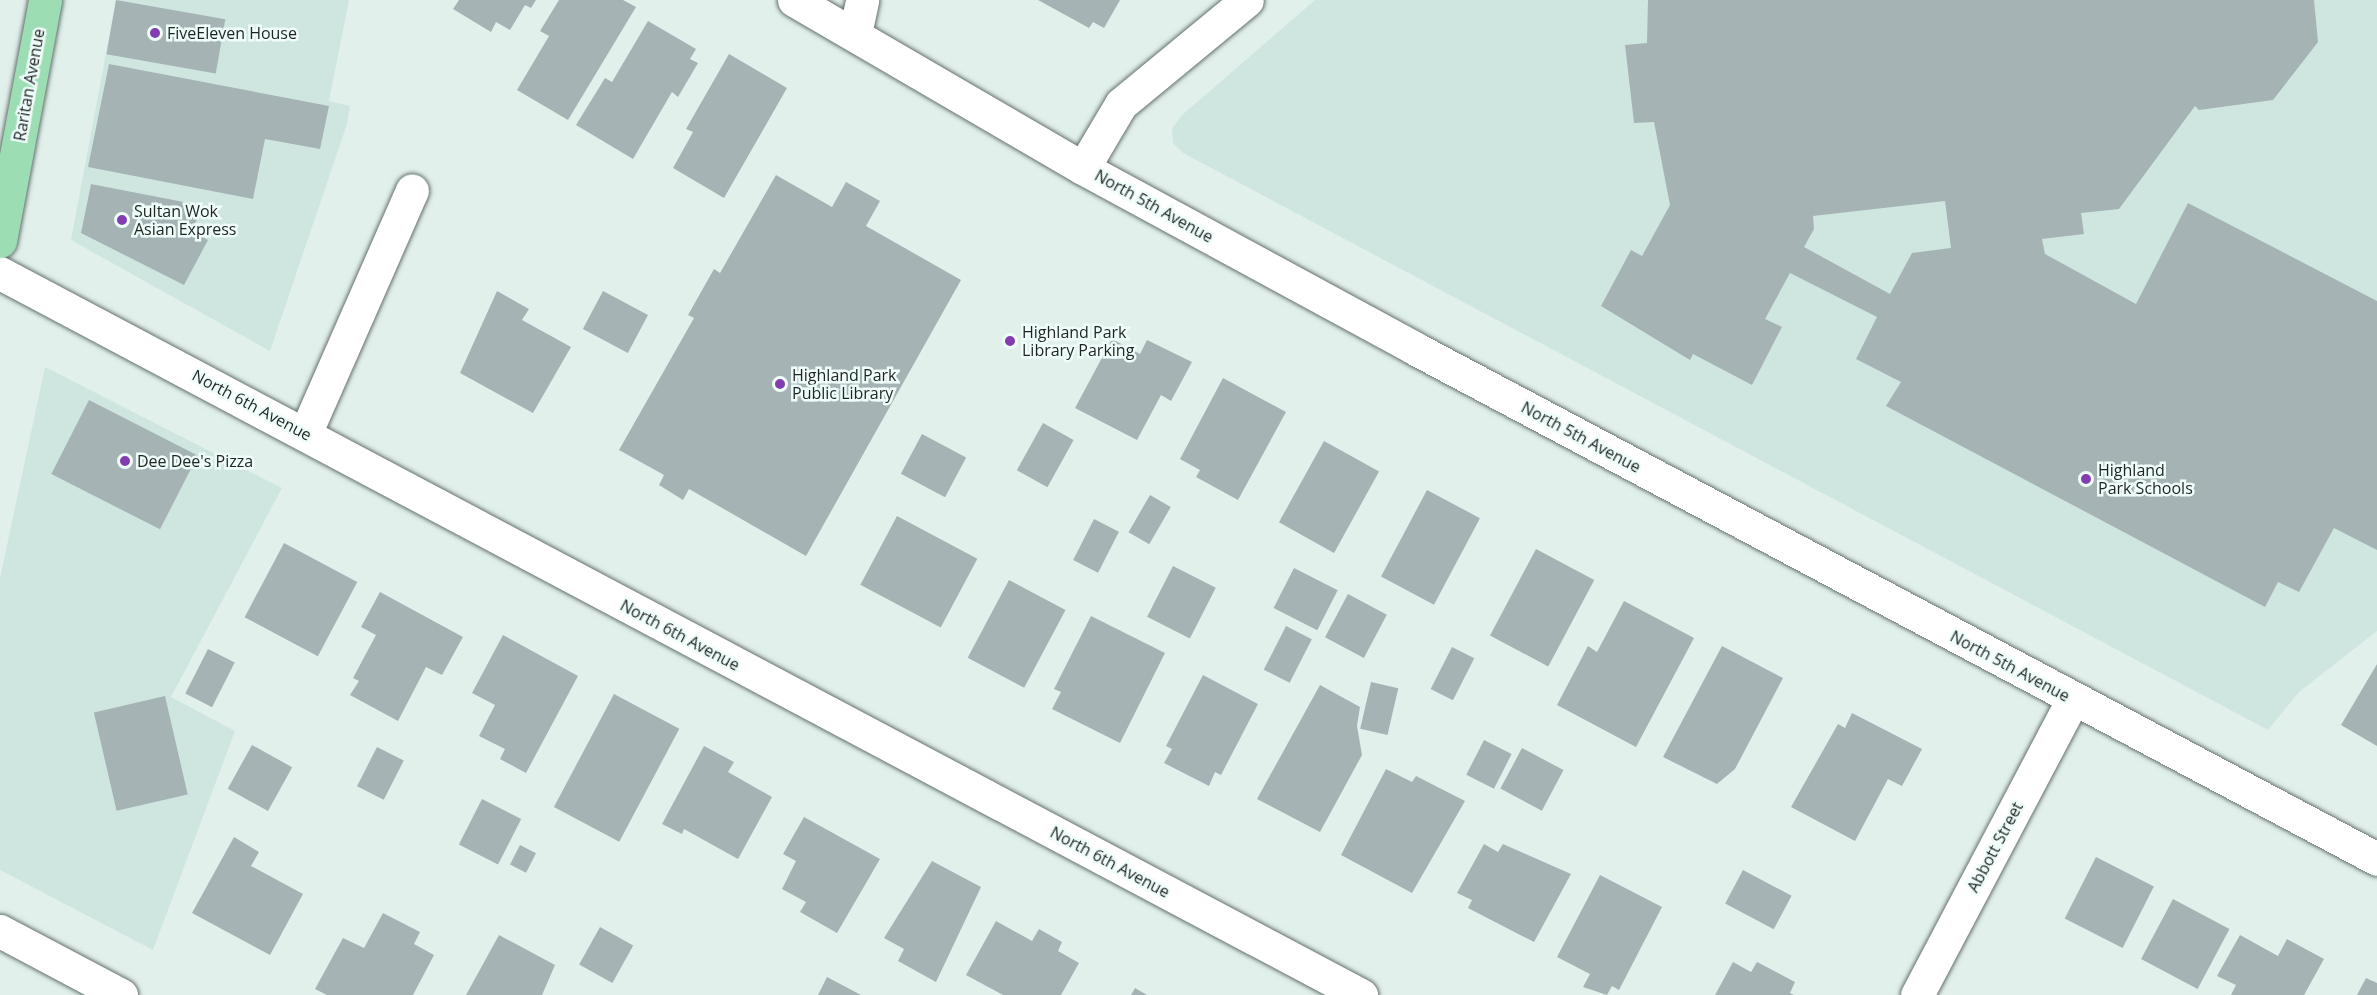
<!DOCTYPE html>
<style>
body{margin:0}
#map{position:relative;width:2377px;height:995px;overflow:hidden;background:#e2f0ec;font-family:"Open Sans",sans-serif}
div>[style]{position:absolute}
.built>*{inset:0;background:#cfe6e0}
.building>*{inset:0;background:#a5b3b5;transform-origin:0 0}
.roads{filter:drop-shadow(0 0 2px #65716e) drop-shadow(0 0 2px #65716e)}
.minor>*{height:33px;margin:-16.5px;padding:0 16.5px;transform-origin:16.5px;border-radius:16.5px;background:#fff}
.major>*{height:33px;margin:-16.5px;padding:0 16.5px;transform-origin:16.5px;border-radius:16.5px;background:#9dddb4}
.dots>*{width:16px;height:16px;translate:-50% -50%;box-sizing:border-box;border:3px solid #effdfa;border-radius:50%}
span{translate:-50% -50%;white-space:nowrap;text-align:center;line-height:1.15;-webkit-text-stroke:5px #effdfa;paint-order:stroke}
.poi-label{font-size:16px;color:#1f2423}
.left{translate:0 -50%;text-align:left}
.street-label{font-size:16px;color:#1f2423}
</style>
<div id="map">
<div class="built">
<div style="clip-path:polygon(116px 0,349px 0,329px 101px,350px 106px,347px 124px,270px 351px,71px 240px)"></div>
<div style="clip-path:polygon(1315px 0,2377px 0,2377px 631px,2299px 692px,2268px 730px,1183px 153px,1173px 143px,1172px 129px,1181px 116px)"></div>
<div style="clip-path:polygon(45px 367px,282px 488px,171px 697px,235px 731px,153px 950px,0 870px,0 578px)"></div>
</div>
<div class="building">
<div style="left:116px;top:0;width:111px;height:55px;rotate:10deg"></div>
<div style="clip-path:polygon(459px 0,536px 0,531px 8px,525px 5px,510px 30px,496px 22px,491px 32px,453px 9px)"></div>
<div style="clip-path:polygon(559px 0,623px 0,636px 7px,568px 120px,517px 90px,549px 36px,540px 31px)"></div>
<div style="clip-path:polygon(1038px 0,1120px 0,1104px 28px,1093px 22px,1089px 28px)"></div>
<div style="clip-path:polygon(evenodd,1648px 0,2314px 0,2318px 42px,2273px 100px,2199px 110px,2195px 106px,2119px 209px,2081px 213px,2084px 234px,2042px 239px,2045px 254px,2136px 304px,2188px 203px,2377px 301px,2377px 550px,2334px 528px,2299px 592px,2278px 582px,2265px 607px,1886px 406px,1901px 382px,1856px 359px,1877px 317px,1790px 273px,1765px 319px,1782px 327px,1752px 385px,1693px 354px,1690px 360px,1601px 306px,1631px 250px,1642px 256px,1670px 205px,1654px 122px,1634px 123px,1625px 45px,1647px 43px,1648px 0,1945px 201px,1951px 248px,1912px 253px,1890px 294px,1804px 247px,1814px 229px,1813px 216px,1945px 201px)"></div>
<div style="clip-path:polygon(648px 21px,696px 49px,690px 59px,698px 63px,678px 97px,672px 92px,633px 159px,576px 125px,605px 78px,612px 82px)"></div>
<div style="clip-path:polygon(729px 54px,787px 88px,724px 198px,673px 168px,693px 132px,686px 129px)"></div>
<div style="clip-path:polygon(109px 64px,329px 106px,320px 149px,265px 139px,253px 199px,88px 167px)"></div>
<div style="clip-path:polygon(776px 175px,832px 207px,846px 182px,880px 201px,866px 226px,961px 280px,806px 556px,689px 489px,683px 500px,659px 485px,664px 475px,619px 450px,694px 318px,688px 315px,714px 269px,720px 273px)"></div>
<div style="clip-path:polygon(91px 184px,204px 206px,191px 231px,208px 240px,184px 285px,81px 233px)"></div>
<div style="clip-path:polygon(497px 291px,529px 309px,522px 320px,571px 347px,533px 413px,460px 373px)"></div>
<div style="left:603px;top:291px;width:51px;height:43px;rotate:28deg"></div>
<div style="clip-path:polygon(1112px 339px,1140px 354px,1147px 340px,1192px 362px,1171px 401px,1161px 395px,1137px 440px,1075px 408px)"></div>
<div style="clip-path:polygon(1223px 378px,1286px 412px,1238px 500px,1196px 477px,1200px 470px,1180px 459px)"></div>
<div style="left:89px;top:400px;width:122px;height:83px;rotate:27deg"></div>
<div style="left:1043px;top:423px;width:35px;height:54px;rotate:29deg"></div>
<div style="left:922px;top:434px;width:50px;height:45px;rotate:28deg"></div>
<div style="left:1324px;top:441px;width:63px;height:93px;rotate:29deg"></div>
<div style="left:1427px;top:490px;width:60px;height:98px;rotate:28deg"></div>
<div style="left:1150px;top:495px;width:24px;height:43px;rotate:30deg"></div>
<div style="left:897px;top:516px;width:91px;height:78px;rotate:28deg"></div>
<div style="left:1094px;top:519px;width:28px;height:46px;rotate:27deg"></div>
<div style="left:284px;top:543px;width:83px;height:84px;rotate:28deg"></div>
<div style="left:1536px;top:549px;width:66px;height:98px;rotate:28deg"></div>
<div style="left:1173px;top:566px;width:48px;height:57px;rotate:27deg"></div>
<div style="left:1294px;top:568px;width:49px;height:45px;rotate:27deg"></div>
<div style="left:1009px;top:580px;width:64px;height:88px;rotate:28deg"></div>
<div style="clip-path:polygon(380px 592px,463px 637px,442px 675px,426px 667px,398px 721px,350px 695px,359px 681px,353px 678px,376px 635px,361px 627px)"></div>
<div style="left:1348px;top:594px;width:44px;height:49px;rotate:28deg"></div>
<div style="clip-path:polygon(1624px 601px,1694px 638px,1636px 747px,1557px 705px,1588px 646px,1597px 652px)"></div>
<div style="clip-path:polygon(1091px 616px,1165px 653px,1120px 743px,1052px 709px,1061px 692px,1054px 689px)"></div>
<div style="left:1286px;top:626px;width:29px;height:49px;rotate:27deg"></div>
<div style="clip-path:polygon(503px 635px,578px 676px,526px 773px,500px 759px,505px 749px,479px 736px,495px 705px,472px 693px)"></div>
<div style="clip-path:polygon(1722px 646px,1783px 678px,1735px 769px,1717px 784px,1663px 757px)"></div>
<div style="left:1452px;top:647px;width:25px;height:47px;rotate:27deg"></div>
<div style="left:208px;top:649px;width:30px;height:50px;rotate:27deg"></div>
<div style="clip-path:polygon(2377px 664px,2377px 746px,2341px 725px)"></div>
<div style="clip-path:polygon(1203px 675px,1258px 704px,1221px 775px,1215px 772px,1209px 786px,1164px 763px,1172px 749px,1166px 746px)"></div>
<div style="left:1371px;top:682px;width:28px;height:48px;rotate:13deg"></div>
<div style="clip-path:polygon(1320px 685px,1360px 707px,1357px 726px,1362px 755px,1320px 832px,1257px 799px)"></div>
<div style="left:614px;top:694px;width:74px;height:128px;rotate:28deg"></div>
<div style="left:165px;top:696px;width:101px;height:73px;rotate:77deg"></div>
<div style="clip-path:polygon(1852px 713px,1922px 749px,1902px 786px,1888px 779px,1855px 841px,1791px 807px,1838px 724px,1845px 728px)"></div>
<div style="left:1484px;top:740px;width:31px;height:39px;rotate:27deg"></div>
<div style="left:252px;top:745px;width:46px;height:50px;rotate:29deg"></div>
<div style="clip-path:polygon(704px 746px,734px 762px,728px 772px,772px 797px,738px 859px,684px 829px,682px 834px,662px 824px)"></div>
<div style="left:377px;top:747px;width:30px;height:44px;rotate:27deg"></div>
<div style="left:1522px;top:748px;width:47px;height:46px;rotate:28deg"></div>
<div style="clip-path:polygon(1386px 769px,1412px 782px,1416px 776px,1465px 801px,1412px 893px,1341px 855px)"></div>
<div style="left:482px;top:799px;width:44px;height:51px;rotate:27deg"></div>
<div style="clip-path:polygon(804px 817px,880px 859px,837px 933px,800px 912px,806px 902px,782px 889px,796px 861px,783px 854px)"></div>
<div style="clip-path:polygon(234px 837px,259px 852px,251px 866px,303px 894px,270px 955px,192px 913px)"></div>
<div style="clip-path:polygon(1484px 844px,1498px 852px,1503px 844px,1571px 874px,1534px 942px,1468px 908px,1472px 900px,1457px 893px)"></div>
<div style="left:520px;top:845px;width:18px;height:22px;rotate:27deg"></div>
<div style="left:2096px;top:857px;width:65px;height:69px;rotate:27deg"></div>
<div style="clip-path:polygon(932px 861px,981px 887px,936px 982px,898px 961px,904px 949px,884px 938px)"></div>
<div style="left:1743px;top:870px;width:55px;height:38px;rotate:28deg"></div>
<div style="clip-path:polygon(1600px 875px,1662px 907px,1619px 990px,1612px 986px,1607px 995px,1583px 987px,1590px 974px,1557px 957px)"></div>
<div style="left:2173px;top:899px;width:64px;height:68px;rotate:28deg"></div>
<div style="clip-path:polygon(383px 913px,420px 932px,414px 944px,434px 955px,413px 995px,327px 995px,315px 989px,343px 938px,364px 948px)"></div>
<div style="clip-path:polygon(996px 921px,1032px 941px,1039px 929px,1062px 942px,1058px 951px,1079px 963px,1061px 995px,1003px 995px,966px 975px)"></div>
<div style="left:600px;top:927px;width:38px;height:43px;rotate:29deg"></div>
<div style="clip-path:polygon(499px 935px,555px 965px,542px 995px,466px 995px)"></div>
<div style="clip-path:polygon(2240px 935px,2278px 956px,2287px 939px,2324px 959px,2304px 995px,2231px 995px,2236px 985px,2217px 976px)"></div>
<div style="clip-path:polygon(1733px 962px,1751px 972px,1757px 962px,1795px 982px,1790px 993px,1794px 995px,1715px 995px)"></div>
<div style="clip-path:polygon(827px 977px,861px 995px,818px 995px)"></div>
<div style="clip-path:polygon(2366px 978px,2377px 983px,2377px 995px,2357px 995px)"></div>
<div style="clip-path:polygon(1135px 988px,1147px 995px,1131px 995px)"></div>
</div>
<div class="roads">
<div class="minor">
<div style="left:794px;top:0;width:334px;rotate:30.2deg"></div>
<div style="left:1083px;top:168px;width:377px;rotate:28.5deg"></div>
<div style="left:1414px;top:348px;width:1090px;rotate:27.95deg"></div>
<div style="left:855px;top:34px;width:35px;rotate:-78deg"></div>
<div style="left:1083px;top:168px;width:74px;rotate:-59.3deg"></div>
<div style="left:1121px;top:104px;width:163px;rotate:-39.5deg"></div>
<div style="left:0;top:273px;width:1541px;rotate:27.95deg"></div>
<div style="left:305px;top:434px;width:266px;rotate:-66.3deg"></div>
<div style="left:0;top:931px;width:137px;rotate:27.9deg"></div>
<div style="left:1917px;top:995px;width:335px;rotate:-62.2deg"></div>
</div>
<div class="major">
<div style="left:0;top:241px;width:245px;rotate:-79.4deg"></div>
</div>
</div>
<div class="dots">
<div style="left:155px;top:33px;background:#823eb1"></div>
<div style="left:122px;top:220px;background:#823eb1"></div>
<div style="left:1010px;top:341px;background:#823eb1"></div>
<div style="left:780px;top:384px;background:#823eb1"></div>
<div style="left:125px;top:461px;background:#823eb1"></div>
<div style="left:2086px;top:479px;background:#823eb1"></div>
</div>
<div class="poi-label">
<span class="left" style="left:167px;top:33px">FiveEleven House</span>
<span class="left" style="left:134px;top:220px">Sultan Wok<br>Asian Express</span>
<span class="left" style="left:1022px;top:341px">Highland Park<br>Library Parking</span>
<span class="left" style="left:792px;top:384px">Highland Park<br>Public Library</span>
<span class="left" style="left:137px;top:461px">Dee Dee's Pizza</span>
<span class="left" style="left:2098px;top:479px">Highland<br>Park Schools</span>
</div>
<div class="street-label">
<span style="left:29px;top:85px;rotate:-80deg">Raritan Avenue</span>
<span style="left:1154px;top:206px;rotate:29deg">North 5th Avenue</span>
<span style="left:252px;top:405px;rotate:28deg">North 6th Avenue</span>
<span style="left:1581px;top:437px;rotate:28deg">North 5th Avenue</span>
<span style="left:680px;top:635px;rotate:28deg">North 6th Avenue</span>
<span style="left:2010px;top:666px;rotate:28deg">North 5th Avenue</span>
<span style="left:1995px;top:847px;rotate:-62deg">Abbott Street</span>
<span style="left:1110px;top:862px;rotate:28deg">North 6th Avenue</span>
</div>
</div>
